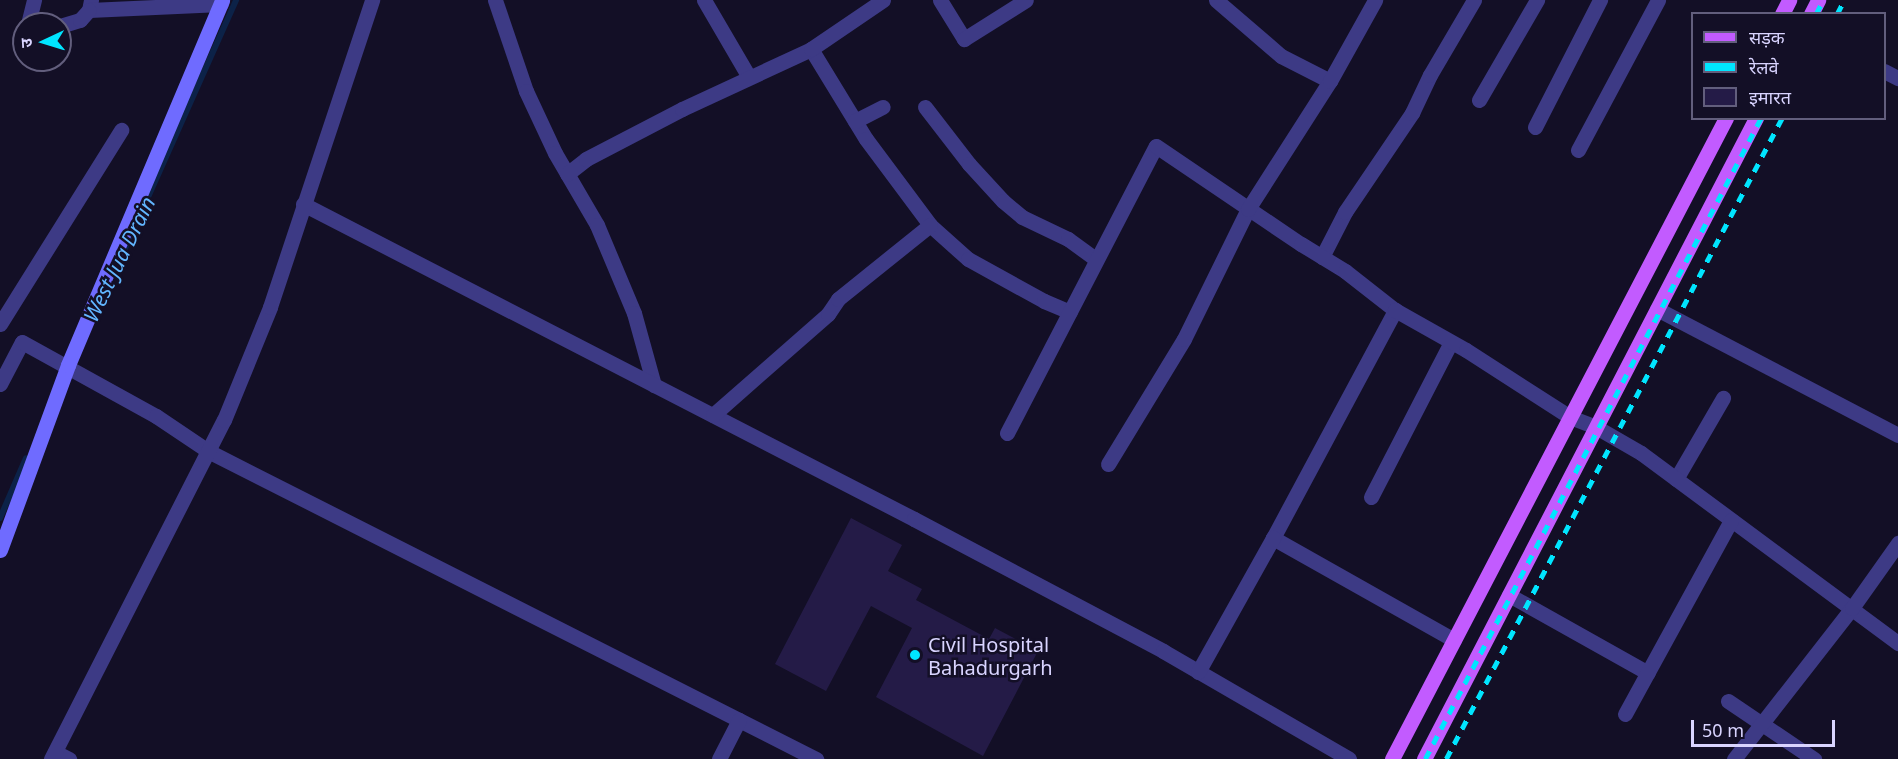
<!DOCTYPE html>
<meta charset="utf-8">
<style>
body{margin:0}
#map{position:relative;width:1898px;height:759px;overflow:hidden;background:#130f26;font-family:"Noto Sans","Noto Sans Devanagari",sans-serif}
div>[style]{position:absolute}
.stream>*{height:6px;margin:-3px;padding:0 3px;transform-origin:3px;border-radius:3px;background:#0c2248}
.building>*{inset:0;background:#241b47}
.minor>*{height:15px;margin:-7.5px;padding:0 7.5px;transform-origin:7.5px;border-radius:7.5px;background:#3d3a85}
.secondary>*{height:15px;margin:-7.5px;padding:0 7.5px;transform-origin:7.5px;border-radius:7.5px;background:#6f6bff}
.primary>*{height:15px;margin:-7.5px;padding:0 7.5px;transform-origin:7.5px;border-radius:7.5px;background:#c25bff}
.rail>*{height:4.5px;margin-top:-2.25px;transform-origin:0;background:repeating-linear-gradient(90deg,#00e5ff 0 9px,transparent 0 17px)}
.dots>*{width:16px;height:16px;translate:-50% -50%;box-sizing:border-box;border:3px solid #130f26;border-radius:50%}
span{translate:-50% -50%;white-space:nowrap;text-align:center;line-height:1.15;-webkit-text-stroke:5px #130f26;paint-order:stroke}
.poi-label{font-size:20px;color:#d9d4ff}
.left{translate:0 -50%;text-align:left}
.water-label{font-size:21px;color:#62b6ff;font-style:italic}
.legend{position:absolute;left:1691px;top:12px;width:195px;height:108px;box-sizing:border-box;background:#130f26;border:2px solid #625e7d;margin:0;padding:8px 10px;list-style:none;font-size:18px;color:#d9d4ff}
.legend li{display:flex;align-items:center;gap:12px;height:30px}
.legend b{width:30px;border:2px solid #625e7d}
.north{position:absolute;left:12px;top:12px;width:60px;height:60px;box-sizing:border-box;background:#130f26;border:2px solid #625e7d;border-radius:50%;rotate:266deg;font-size:16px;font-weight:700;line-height:24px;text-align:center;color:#d9d4ff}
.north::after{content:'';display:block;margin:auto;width:21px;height:27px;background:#00e5ff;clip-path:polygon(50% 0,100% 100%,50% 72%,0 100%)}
.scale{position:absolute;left:1691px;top:720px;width:144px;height:27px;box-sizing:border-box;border:3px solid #d9d4ff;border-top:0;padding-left:8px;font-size:18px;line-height:21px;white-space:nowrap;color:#d9d4ff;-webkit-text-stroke:4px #130f26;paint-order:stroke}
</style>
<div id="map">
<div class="stream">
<div style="left:123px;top:253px;width:277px;rotate:-65.9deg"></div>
<div style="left:0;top:518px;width:65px;rotate:-66.6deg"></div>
</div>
<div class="building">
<div style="clip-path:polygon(851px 518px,902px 545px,888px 571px,922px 589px,916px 600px,989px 639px,995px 628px,1038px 651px,983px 756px,876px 697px,912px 628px,871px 606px,826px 691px,775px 664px)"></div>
</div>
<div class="minor">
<div style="left:91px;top:0;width:10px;rotate:101deg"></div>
<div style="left:89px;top:10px;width:132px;rotate:-2.6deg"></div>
<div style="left:495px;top:0;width:96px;rotate:71.2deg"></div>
<div style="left:526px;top:91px;width:68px;rotate:64.9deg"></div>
<div style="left:555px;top:153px;width:83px;rotate:59.7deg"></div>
<div style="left:597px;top:225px;width:95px;rotate:67.2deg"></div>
<div style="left:634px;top:313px;width:75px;rotate:74.5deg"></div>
<div style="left:704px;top:0;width:89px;rotate:59.7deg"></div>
<div style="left:940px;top:0;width:46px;rotate:58.4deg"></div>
<div style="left:964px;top:39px;width:73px;rotate:-32.2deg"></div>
<div style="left:1216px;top:0;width:86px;rotate:40.7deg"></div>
<div style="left:1281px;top:56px;width:55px;rotate:27deg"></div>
<div style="left:28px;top:24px;width:25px;rotate:-76deg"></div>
<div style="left:60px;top:26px;width:21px;rotate:-17deg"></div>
<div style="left:80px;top:20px;width:13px;rotate:-48deg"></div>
<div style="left:811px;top:49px;width:105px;rotate:58.6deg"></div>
<div style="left:866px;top:139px;width:107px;rotate:53.3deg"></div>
<div style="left:930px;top:225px;width:51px;rotate:41.8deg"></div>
<div style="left:968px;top:259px;width:87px;rotate:28.9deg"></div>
<div style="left:1044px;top:301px;width:28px;rotate:23deg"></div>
<div style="left:1884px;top:71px;width:16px;rotate:27deg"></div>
<div style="left:1479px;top:100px;width:116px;rotate:-59.9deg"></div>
<div style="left:925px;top:107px;width:72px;rotate:52.3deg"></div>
<div style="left:969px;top:164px;width:50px;rotate:47.4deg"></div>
<div style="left:1003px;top:201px;width:25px;rotate:40deg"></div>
<div style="left:1022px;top:217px;width:51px;rotate:25.6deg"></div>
<div style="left:1068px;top:239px;width:34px;rotate:36deg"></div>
<div style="left:855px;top:121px;width:31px;rotate:-27deg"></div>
<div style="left:1535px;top:127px;width:143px;rotate:-62.9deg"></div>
<div style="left:1578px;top:150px;width:170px;rotate:-61.9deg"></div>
<div style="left:567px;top:174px;width:24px;rotate:-38deg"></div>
<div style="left:586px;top:159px;width:108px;rotate:-27.5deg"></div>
<div style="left:682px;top:109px;width:142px;rotate:-24.9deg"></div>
<div style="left:811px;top:49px;width:87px;rotate:-34.2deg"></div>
<div style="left:303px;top:204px;width:687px;rotate:27.27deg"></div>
<div style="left:914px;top:519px;width:282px;rotate:27.9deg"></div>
<div style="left:1163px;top:651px;width:215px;rotate:30.1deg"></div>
<div style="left:1322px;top:257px;width:51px;rotate:-62.9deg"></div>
<div style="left:1345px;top:212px;width:120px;rotate:-55.9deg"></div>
<div style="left:1412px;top:113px;width:42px;rotate:-64.7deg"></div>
<div style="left:1430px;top:75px;width:87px;rotate:-59.6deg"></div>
<div style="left:1657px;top:309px;width:272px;rotate:27.6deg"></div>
<div style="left:0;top:324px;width:229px;rotate:-58deg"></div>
<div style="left:0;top:384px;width:47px;rotate:-62.4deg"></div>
<div style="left:22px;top:342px;width:153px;rotate:28.9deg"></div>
<div style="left:156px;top:416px;width:63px;rotate:33.9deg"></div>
<div style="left:208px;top:451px;width:682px;rotate:26.87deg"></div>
<div style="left:713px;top:415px;width:153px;rotate:-41.3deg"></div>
<div style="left:828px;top:314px;width:18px;rotate:-56deg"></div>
<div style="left:838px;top:299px;width:118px;rotate:-38.8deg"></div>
<div style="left:1007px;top:433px;width:323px;rotate:-62.6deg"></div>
<div style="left:1156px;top:146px;width:175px;rotate:34.1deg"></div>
<div style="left:1301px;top:244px;width:52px;rotate:31.5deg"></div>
<div style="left:1345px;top:271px;width:63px;rotate:38deg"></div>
<div style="left:1108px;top:464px;width:146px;rotate:-58.7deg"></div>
<div style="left:1184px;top:339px;width:145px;rotate:-63.8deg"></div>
<div style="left:1248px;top:209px;width:152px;rotate:-57.4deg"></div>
<div style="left:1330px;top:81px;width:93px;rotate:-60.9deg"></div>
<div style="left:1676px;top:479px;width:94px;rotate:-59.9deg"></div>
<div style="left:1371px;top:497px;width:174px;rotate:-62.7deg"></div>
<div style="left:1509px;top:595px;width:159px;rotate:29.3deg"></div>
<div style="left:1454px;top:640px;width:208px;rotate:-150.6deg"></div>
<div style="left:1273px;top:538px;width:259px;rotate:-61.8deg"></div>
<div style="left:1395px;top:310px;width:81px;rotate:29.4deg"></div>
<div style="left:1466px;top:350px;width:124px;rotate:32.8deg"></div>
<div style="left:1570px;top:417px;width:28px;rotate:21deg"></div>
<div style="left:1596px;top:427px;width:52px;rotate:30deg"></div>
<div style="left:1641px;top:453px;width:320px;rotate:36.5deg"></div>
<div style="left:1198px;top:672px;width:154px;rotate:-60.8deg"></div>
<div style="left:1728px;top:701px;width:104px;rotate:34deg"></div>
<div style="left:1625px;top:714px;width:221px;rotate:-61.3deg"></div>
<div style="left:55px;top:752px;width:16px;rotate:27deg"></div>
<div style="left:51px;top:759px;width:381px;rotate:-63deg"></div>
<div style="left:224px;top:420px;width:122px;rotate:-67.8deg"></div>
<div style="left:270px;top:307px;width:324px;rotate:-71.6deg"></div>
<div style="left:719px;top:759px;width:44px;rotate:-62.9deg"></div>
<div style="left:1734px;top:759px;width:192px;rotate:-52deg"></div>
<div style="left:1852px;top:608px;width:80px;rotate:-54.7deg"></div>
</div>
<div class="secondary">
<div style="left:0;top:550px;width:197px;rotate:-69.8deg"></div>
<div style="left:68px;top:365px;width:396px;rotate:-67.1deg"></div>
</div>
<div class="primary">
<div style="left:1782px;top:14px;width:16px;rotate:-63deg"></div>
<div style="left:1811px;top:14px;width:16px;rotate:-63deg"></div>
<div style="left:1392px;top:759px;width:723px;rotate:-62.48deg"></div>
<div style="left:1424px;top:759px;width:722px;rotate:-62.62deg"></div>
</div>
<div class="rail">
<div style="left:1816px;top:14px;width:16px;rotate:-63deg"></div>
<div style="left:1837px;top:14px;width:16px;rotate:-63deg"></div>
<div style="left:1425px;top:759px;width:724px;rotate:-62.34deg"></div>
<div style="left:1446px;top:759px;width:724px;rotate:-62.34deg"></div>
</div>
<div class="dots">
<div style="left:915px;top:655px;background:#00e5ff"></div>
</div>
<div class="poi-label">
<span class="left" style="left:928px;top:656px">Civil Hospital<br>Bahadurgarh</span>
</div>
<div class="water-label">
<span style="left:119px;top:259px;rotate:-64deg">West Jua Drain</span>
</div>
<ul class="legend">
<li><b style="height:8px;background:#c25bff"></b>सड़क</li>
<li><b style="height:8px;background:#00e5ff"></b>रेलवे</li>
<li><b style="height:16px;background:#241b47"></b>इमारत</li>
</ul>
<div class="north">उ</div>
<div class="scale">50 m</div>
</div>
